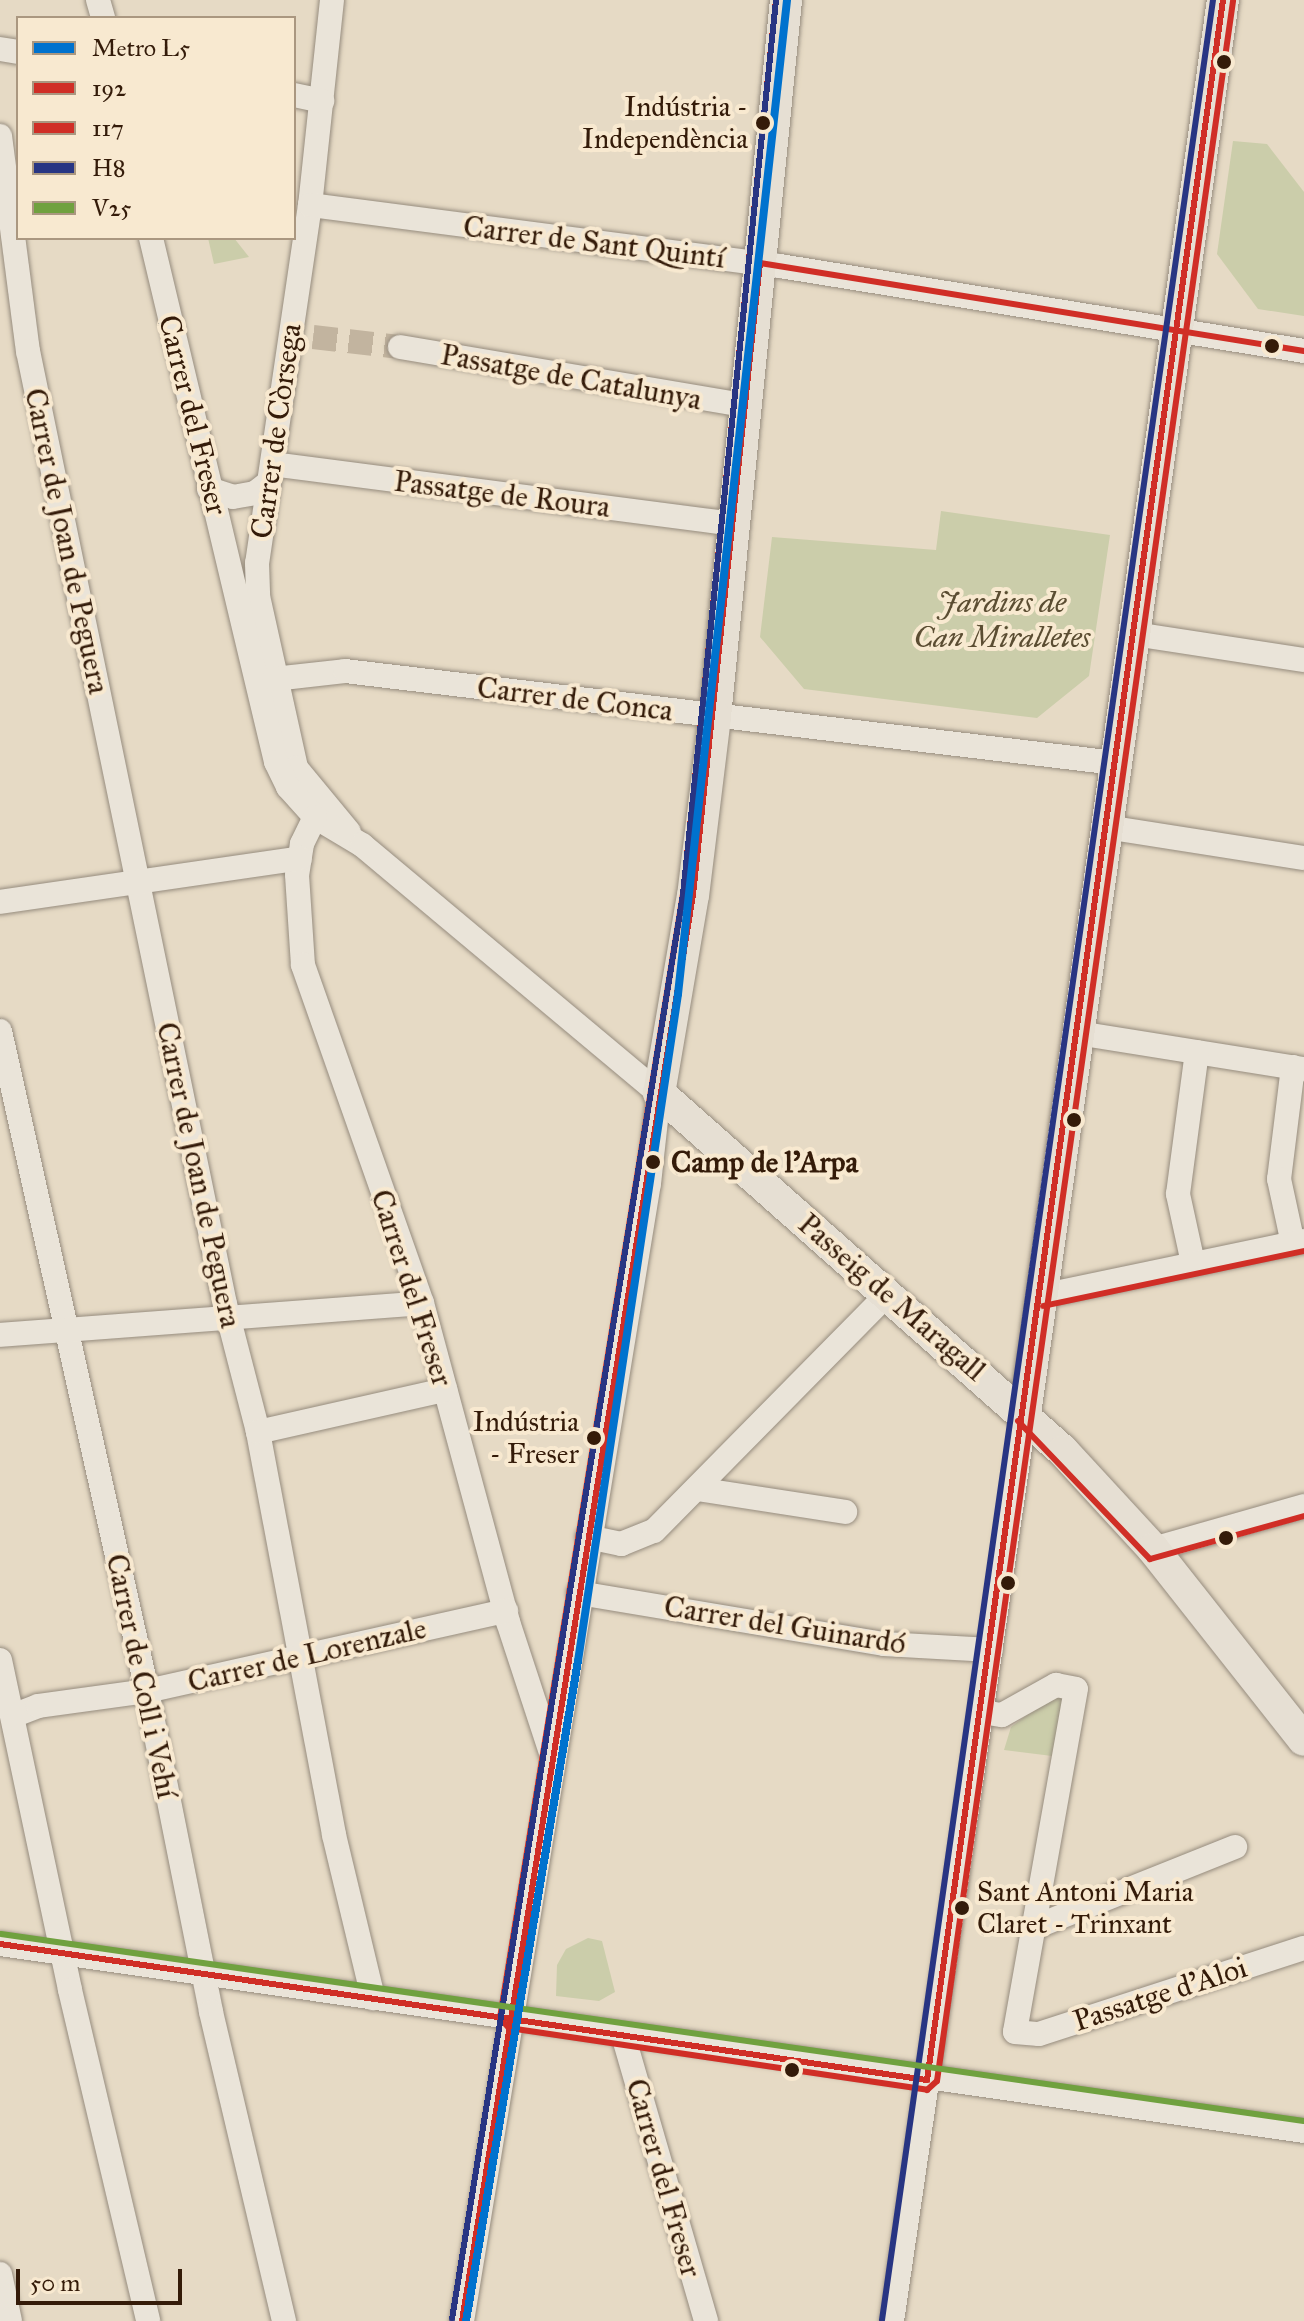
<!DOCTYPE html>
<meta charset="utf-8">
<style>
body{margin:0}
#map{position:relative;width:1304px;height:2321px;overflow:hidden;background:#e6dac5;font-family:"IM FELL Great Primer",serif}
div>[style]{position:absolute}
.green>*{inset:0;background:#cbcdaa}
.minor-tunnel>*{height:24px;margin-top:-12px;transform-origin:0;background:repeating-linear-gradient(90deg,#c2b49f 0 24px,transparent 0 36px)}
.roads{filter:drop-shadow(0 0 2px #968c7e) drop-shadow(0 0 2px #968c7e)}
.minor>*{height:24px;margin:-12px;padding:0 12px;transform-origin:12px;border-radius:12px;background:#eae4d9}
.major>*{height:32px;margin:-16px;padding:0 16px;transform-origin:16px;border-radius:16px;background:#e6dfd3}
.bus-1>*{height:6px;margin:-3px;padding:0 3px;transform-origin:3px;border-radius:3px;background:#d02e26}
.bus-2>*{height:6px;margin:-3px;padding:0 3px;transform-origin:3px;border-radius:3px;background:#d02e26}
.bus-3>*{height:6px;margin:-3px;padding:0 3px;transform-origin:3px;border-radius:3px;background:#283583}
.bus-4>*{height:6px;margin:-3px;padding:0 3px;transform-origin:3px;border-radius:3px;background:#70a13f}
.metro-1>*{height:8px;margin:-4px;padding:0 4px;transform-origin:4px;border-radius:4px;background:#0072ce}
.dots>*{width:22px;height:22px;translate:-50% -50%;box-sizing:border-box;border:4px solid #f8e9d0;border-radius:50%}
span{translate:-50% -50%;white-space:nowrap;text-align:center;line-height:1.15;-webkit-text-stroke:8px #f8e9d0;paint-order:stroke}
.bus-label{font-size:28px;color:#341b09}
.right{translate:-100% -50%;text-align:right}
.left{translate:0 -50%;text-align:left}
.street-label{font-size:30px;color:#341b09}
.park-label{font-size:30px;color:#5b4d32;font-style:italic}
.stop-label{font-size:30px;color:#341b09;font-weight:700}
.legend{position:absolute;left:16px;top:16px;width:280px;height:224px;box-sizing:border-box;background:#f8e9d0;border:2px solid #aa9780;margin:0;padding:10px 14px;list-style:none;font-size:24px;color:#341b09}
.legend li{display:flex;align-items:center;gap:16px;height:40px}
.legend b{width:40px;border:2px solid #aa9780}
.scale{position:absolute;left:16px;top:2269px;width:166px;height:36px;box-sizing:border-box;border:4px solid #341b09;border-top:0;padding-left:10px;font-size:24px;line-height:28px;white-space:nowrap;color:#341b09;-webkit-text-stroke:6px #f8e9d0;paint-order:stroke}
</style>
<div id="map">
<div class="green">
<div style="clip-path:polygon(1233px 141px,1267px 144px,1304px 192px,1304px 316px,1258px 309px,1217px 254px)"></div>
<div style="clip-path:polygon(208px 238px,234px 238px,249px 257px,214px 264px)"></div>
<div style="clip-path:polygon(941px 511px,1110px 535px,1089px 676px,1037px 718px,804px 689px,760px 637px,772px 537px,936px 550px)"></div>
<div style="clip-path:polygon(1057px 1693px,1065px 1695px,1052px 1756px,1004px 1750px,1011px 1727px)"></div>
<div style="clip-path:polygon(588px 1938px,602px 1941px,615px 1992px,599px 2001px,556px 1996px,557px 1965px,566px 1949px)"></div>
</div>
<div class="minor-tunnel">
<div style="left:313px;top:337px;width:88px;rotate:6.6deg"></div>
</div>
<div class="roads">
<div class="minor">
<div style="left:98px;top:0;width:19px;rotate:74deg"></div>
<div style="left:332px;top:0;width:206px;rotate:96.1deg"></div>
<div style="left:310px;top:205px;width:362px;rotate:98.4deg"></div>
<div style="left:257px;top:563px;width:33px;rotate:88deg"></div>
<div style="left:258px;top:596px;width:176px;rotate:77.5deg"></div>
<div style="left:296px;top:768px;width:83px;rotate:50.4deg"></div>
<div style="left:0;top:49px;width:18px;rotate:9deg"></div>
<div style="left:294px;top:95px;width:29px;rotate:12deg"></div>
<div style="left:0;top:136px;width:217px;rotate:82.6deg"></div>
<div style="left:28px;top:351px;width:973px;rotate:78.32deg"></div>
<div style="left:225px;top:1304px;width:132px;rotate:75.5deg"></div>
<div style="left:258px;top:1432px;width:410px;rotate:79.3deg"></div>
<div style="left:334px;top:1835px;width:168px;rotate:76.5deg"></div>
<div style="left:310px;top:205px;width:474px;rotate:7.4deg"></div>
<div style="left:780px;top:266px;width:531px;rotate:9.21deg"></div>
<div style="left:151px;top:238px;width:539px;rotate:76.58deg"></div>
<div style="left:276px;top:762px;width:28px;rotate:64deg"></div>
<div style="left:288px;top:787px;width:40px;rotate:48deg"></div>
<div style="left:315px;top:817px;width:55px;rotate:30.8deg"></div>
<div style="left:362px;top:845px;width:387px;rotate:39.9deg"></div>
<div style="left:659px;top:1093px;width:91px;rotate:96.3deg"></div>
<div style="left:649px;top:1183px;width:1153px;rotate:99.33deg"></div>
<div style="left:400px;top:347px;width:348px;rotate:9.6deg"></div>
<div style="left:272px;top:464px;width:464px;rotate:7.4deg"></div>
<div style="left:209px;top:489px;width:25px;rotate:18deg"></div>
<div style="left:233px;top:497px;width:22px;rotate:-10deg"></div>
<div style="left:255px;top:493px;width:18px;rotate:-38deg"></div>
<div style="left:1134px;top:634px;width:172px;rotate:8.7deg"></div>
<div style="left:274px;top:679px;width:71px;rotate:-6.4deg"></div>
<div style="left:345px;top:671px;width:775px;rotate:6.81deg"></div>
<div style="left:315px;top:817px;width:30px;rotate:116deg"></div>
<div style="left:302px;top:844px;width:31px;rotate:99deg"></div>
<div style="left:297px;top:875px;width:90px;rotate:86.2deg"></div>
<div style="left:303px;top:965px;width:358px;rotate:70.6deg"></div>
<div style="left:422px;top:1303px;width:330px;rotate:74.9deg"></div>
<div style="left:508px;top:1622px;width:144px;rotate:71.8deg"></div>
<div style="left:1106px;top:827px;width:200px;rotate:8.9deg"></div>
<div style="left:0;top:902px;width:303px;rotate:-8.3deg"></div>
<div style="left:0;top:1031px;width:676px;rotate:77.44deg"></div>
<div style="left:147px;top:1691px;width:327px;rotate:78.7deg"></div>
<div style="left:211px;top:2012px;width:318px;rotate:76.7deg"></div>
<div style="left:1078px;top:1033px;width:229px;rotate:9.1deg"></div>
<div style="left:1293px;top:1067px;width:113px;rotate:97.1deg"></div>
<div style="left:1279px;top:1179px;width:66px;rotate:77.8deg"></div>
<div style="left:1193px;top:1263px;width:71px;rotate:-102.3deg"></div>
<div style="left:1178px;top:1194px;width:143px;rotate:-82.4deg"></div>
<div style="left:1041px;top:1296px;width:269px;rotate:-11.8deg"></div>
<div style="left:0;top:1335px;width:423px;rotate:-4.3deg"></div>
<div style="left:258px;top:1432px;width:192px;rotate:-12.7deg"></div>
<div style="left:697px;top:1489px;width:150px;rotate:8.8deg"></div>
<div style="left:588px;top:1537px;width:34px;rotate:12deg"></div>
<div style="left:621px;top:1544px;width:35px;rotate:-22deg"></div>
<div style="left:654px;top:1531px;width:334px;rotate:-45.4deg"></div>
<div style="left:1153px;top:1549px;width:157px;rotate:-15.9deg"></div>
<div style="left:579px;top:1593px;width:309px;rotate:9.5deg"></div>
<div style="left:884px;top:1644px;width:107px;rotate:3.2deg"></div>
<div style="left:0;top:1660px;width:337px;rotate:78deg"></div>
<div style="left:70px;top:1990px;width:340px;rotate:76.7deg"></div>
<div style="left:982px;top:1712px;width:20px;rotate:9deg"></div>
<div style="left:1002px;top:1715px;width:62px;rotate:-29.1deg"></div>
<div style="left:1056px;top:1685px;width:20px;rotate:11deg"></div>
<div style="left:1076px;top:1689px;width:348px;rotate:100.1deg"></div>
<div style="left:1015px;top:2032px;width:24px;rotate:5deg"></div>
<div style="left:1039px;top:2034px;width:279px;rotate:-18deg"></div>
<div style="left:15px;top:1715px;width:25px;rotate:-21deg"></div>
<div style="left:38px;top:1706px;width:110px;rotate:-7.8deg"></div>
<div style="left:147px;top:1691px;width:368px;rotate:-12.6deg"></div>
<div style="left:1030px;top:1929px;width:221px;rotate:-21.8deg"></div>
<div style="left:0;top:1944px;width:1317px;rotate:8.16deg"></div>
<div style="left:623px;top:2035px;width:298px;rotate:73.8deg"></div>
<div style="left:0;top:2274px;width:48px;rotate:78deg"></div>
<div style="left:892px;top:2321px;width:917px;rotate:-81.66deg"></div>
</div>
<div class="major">
<div style="left:786px;top:0;width:721px;rotate:95.66deg"></div>
<div style="left:715px;top:717px;width:179px;rotate:97deg"></div>
<div style="left:693px;top:895px;width:201px;rotate:99.7deg"></div>
<div style="left:659px;top:1093px;width:540px;rotate:41.55deg"></div>
<div style="left:1063px;top:1451px;width:133px;rotate:47.4deg"></div>
<div style="left:1153px;top:1549px;width:243px;rotate:51.7deg"></div>
<div style="left:1025px;top:1414px;width:1428px;rotate:-82.03deg"></div>
</div>
</div>
<div class="bus-1">
<div style="left:0;top:1944px;width:937px;rotate:8.35deg"></div>
<div style="left:927px;top:2080px;width:2101px;rotate:-81.9deg"></div>
<div style="left:462px;top:2321px;width:1445px;rotate:-80.8deg"></div>
<div style="left:693px;top:895px;width:636px;rotate:-83.95deg"></div>
<div style="left:760px;top:263px;width:551px;rotate:9.19deg"></div>
</div>
<div class="bus-2">
<div style="left:776px;top:0;width:899px;rotate:95.94deg"></div>
<div style="left:683px;top:894px;width:1139px;rotate:99.25deg"></div>
<div style="left:500px;top:2018px;width:13px;rotate:48deg"></div>
<div style="left:509px;top:2028px;width:423px;rotate:8.4deg"></div>
<div style="left:927px;top:2090px;width:13px;rotate:-42deg"></div>
<div style="left:937px;top:2081px;width:2101px;rotate:-81.9deg"></div>
<div style="left:1043px;top:1306px;width:267px;rotate:-11.9deg"></div>
<div style="left:1018px;top:1421px;width:191px;rotate:46.3deg"></div>
<div style="left:1150px;top:1559px;width:160px;rotate:-15.6deg"></div>
</div>
<div class="bus-3">
<div style="left:452px;top:2319px;width:1444px;rotate:-80.79deg"></div>
<div style="left:683px;top:894px;width:899px;rotate:-84.06deg"></div>
<div style="left:882px;top:2320px;width:2343px;rotate:-81.88deg"></div>
</div>
<div class="bus-4">
<div style="left:1px;top:1934px;width:1316px;rotate:8.17deg"></div>
</div>
<div class="metro-1">
<div style="left:466px;top:2321px;width:669px;rotate:-80.37deg"></div>
<div style="left:578px;top:1661px;width:674px;rotate:-81.47deg"></div>
<div style="left:678px;top:994px;width:1000px;rotate:-83.74deg"></div>
</div>
<div class="dots">
<div style="left:1224px;top:62px;background:#341b09"></div>
<div style="left:763px;top:123px;background:#341b09"></div>
<div style="left:1272px;top:346px;background:#341b09"></div>
<div style="left:1074px;top:1120px;background:#341b09"></div>
<div style="left:653px;top:1162px;background:#341b09"></div>
<div style="left:594px;top:1438px;background:#341b09"></div>
<div style="left:1226px;top:1538px;background:#341b09"></div>
<div style="left:1008px;top:1583px;background:#341b09"></div>
<div style="left:962px;top:1908px;background:#341b09"></div>
<div style="left:792px;top:2070px;background:#341b09"></div>
</div>
<div class="bus-label">
<span class="right" style="left:748px;top:123px">Indústria -<br>Independència</span>
<span class="right" style="left:579px;top:1438px">Indústria<br>- Freser</span>
<span class="left" style="left:977px;top:1908px">Sant Antoni Maria<br>Claret - Trinxant</span>
</div>
<div class="street-label">
<span style="left:594px;top:242px;rotate:7deg">Carrer de Sant Quintí</span>
<span style="left:571px;top:377px;rotate:10deg">Passatge de Catalunya</span>
<span style="left:193px;top:415px;rotate:76deg">Carrer del Freser</span>
<span style="left:276px;top:431px;rotate:-82deg">Carrer de Còrsega</span>
<span style="left:502px;top:494px;rotate:7deg">Passatge de Roura</span>
<span style="left:67px;top:541px;rotate:78deg">Carrer de Joan de Peguera</span>
<span style="left:575px;top:699px;rotate:7deg">Carrer de Conca</span>
<span style="left:199px;top:1175px;rotate:78deg">Carrer de Joan de Peguera</span>
<span style="left:412px;top:1288px;rotate:72deg">Carrer del Freser</span>
<span style="left:892px;top:1297px;rotate:41deg">Passeig de Maragall</span>
<span style="left:785px;top:1625px;rotate:9deg">Carrer del Guinardó</span>
<span style="left:307px;top:1655px;rotate:-13deg">Carrer de Lorenzale</span>
<span style="left:142px;top:1676px;rotate:78deg">Carrer de Coll i Vehí</span>
<span style="left:1160px;top:1994px;rotate:-18deg">Passatge d'Aloi</span>
<span style="left:664px;top:2178px;rotate:74deg">Carrer del Freser</span>
</div>
<div class="park-label">
<span style="left:1002px;top:619px">Jardins de<br>Can Miralletes</span>
</div>
<div class="stop-label">
<span class="left" style="left:671px;top:1162px">Camp de l'Arpa</span>
</div>
<ul class="legend">
<li><b style="height:10px;background:#0072ce"></b>Metro L5</li>
<li><b style="height:10px;background:#d02e26"></b>192</li>
<li><b style="height:10px;background:#d02e26"></b>117</li>
<li><b style="height:10px;background:#283583"></b>H8</li>
<li><b style="height:10px;background:#70a13f"></b>V25</li>
</ul>
<div class="scale">50 m</div>
</div>
